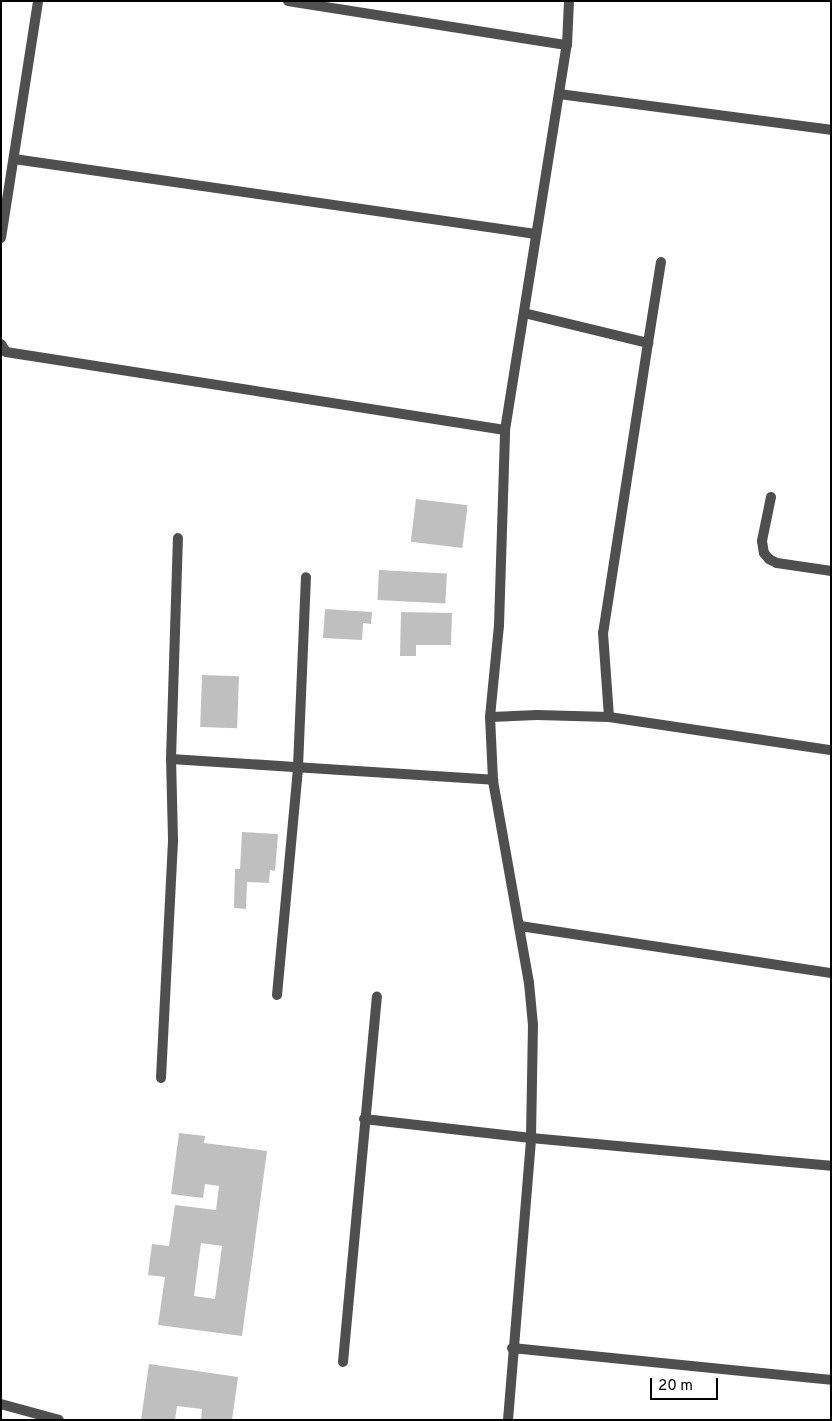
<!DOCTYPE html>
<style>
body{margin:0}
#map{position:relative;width:832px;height:1421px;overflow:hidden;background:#fff;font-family:Overpass,sans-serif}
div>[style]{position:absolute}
.building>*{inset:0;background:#bfbfbf;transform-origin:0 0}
.street>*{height:10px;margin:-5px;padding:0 5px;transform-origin:5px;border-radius:5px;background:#4f4f4f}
span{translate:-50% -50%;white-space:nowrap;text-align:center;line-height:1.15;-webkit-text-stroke:4px #fff;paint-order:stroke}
.frame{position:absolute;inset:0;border:2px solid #000;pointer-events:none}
.scale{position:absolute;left:650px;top:1378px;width:68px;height:22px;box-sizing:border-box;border:2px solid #000;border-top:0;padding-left:6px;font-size:15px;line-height:18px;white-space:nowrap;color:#000;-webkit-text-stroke:4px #fff;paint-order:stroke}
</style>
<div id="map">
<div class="building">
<div style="left:416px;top:499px;width:52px;height:43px;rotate:7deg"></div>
<div style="left:379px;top:570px;width:68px;height:30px;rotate:3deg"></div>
<div style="clip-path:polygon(325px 609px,372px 612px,371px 624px,363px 623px,362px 640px,323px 638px)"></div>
<div style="clip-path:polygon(401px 612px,452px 613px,451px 645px,416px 645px,416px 656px,400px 656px)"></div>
<div style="left:202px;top:675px;width:37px;height:52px;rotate:2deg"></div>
<div style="clip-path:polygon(242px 832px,278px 834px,275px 871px,270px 870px,269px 883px,247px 882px,246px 909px,234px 908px,235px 869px,240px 869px)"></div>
<div style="clip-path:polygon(evenodd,179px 1133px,205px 1136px,204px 1143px,267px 1151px,242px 1336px,158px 1325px,165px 1277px,148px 1275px,152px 1244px,169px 1246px,175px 1205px,216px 1210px,219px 1186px,205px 1184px,203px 1198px,171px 1194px,179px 1133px,201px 1243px,222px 1246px,215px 1299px,194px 1296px,201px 1243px)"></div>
<div style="clip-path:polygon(149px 1364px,238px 1377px,232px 1420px,201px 1420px,202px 1409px,177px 1406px,175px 1420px,141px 1420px)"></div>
</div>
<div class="street">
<div style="left:288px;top:1px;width:282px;rotate:9deg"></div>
<div style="left:559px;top:94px;width:274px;rotate:7.5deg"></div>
<div style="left:14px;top:159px;width:527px;rotate:8.18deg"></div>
<div style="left:1px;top:238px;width:240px;rotate:-81.1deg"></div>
<div style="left:524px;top:313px;width:128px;rotate:13.6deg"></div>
<div style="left:648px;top:343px;width:293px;rotate:98.8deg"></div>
<div style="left:603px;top:633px;width:84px;rotate:85.9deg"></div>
<div style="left:648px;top:343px;width:82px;rotate:-80.9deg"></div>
<div style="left:1px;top:344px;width:9px;rotate:58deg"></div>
<div style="left:6px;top:352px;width:505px;rotate:8.88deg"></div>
<div style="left:771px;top:497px;width:45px;rotate:101.6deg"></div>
<div style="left:762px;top:541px;width:12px;rotate:81deg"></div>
<div style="left:764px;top:553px;width:8px;rotate:50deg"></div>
<div style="left:769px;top:559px;width:9px;rotate:27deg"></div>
<div style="left:777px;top:563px;width:55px;rotate:8.4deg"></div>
<div style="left:490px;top:717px;width:47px;rotate:-2.4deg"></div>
<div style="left:537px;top:715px;width:72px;rotate:1.6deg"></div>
<div style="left:609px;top:717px;width:224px;rotate:8.5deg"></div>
<div style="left:171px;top:759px;width:323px;rotate:3.7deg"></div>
<div style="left:520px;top:926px;width:315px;rotate:8.6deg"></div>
<div style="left:277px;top:995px;width:229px;rotate:-84.7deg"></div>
<div style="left:298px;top:767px;width:190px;rotate:-87.6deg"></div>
<div style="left:161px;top:1078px;width:239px;rotate:-87.1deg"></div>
<div style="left:173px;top:839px;width:80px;rotate:-91.4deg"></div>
<div style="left:171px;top:759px;width:221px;rotate:-88.2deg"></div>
<div style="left:364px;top:1119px;width:168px;rotate:6.5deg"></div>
<div style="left:531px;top:1138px;width:301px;rotate:5.3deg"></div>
<div style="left:512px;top:1348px;width:321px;rotate:5.7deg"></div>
<div style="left:343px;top:1362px;width:367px;rotate:-84.7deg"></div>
<div style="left:1px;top:1404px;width:60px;rotate:15.4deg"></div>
<div style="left:508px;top:1420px;width:283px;rotate:-85.3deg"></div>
<div style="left:531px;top:1138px;width:113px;rotate:-89deg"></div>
<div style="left:533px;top:1025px;width:42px;rotate:-95.4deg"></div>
<div style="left:529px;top:983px;width:206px;rotate:-100.1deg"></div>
<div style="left:493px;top:780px;width:63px;rotate:-92.7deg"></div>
<div style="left:490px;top:717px;width:92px;rotate:-84.4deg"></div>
<div style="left:499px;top:625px;width:195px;rotate:-88.2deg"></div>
<div style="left:505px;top:430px;width:390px;rotate:-80.9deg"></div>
<div style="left:567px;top:45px;width:44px;rotate:-87.4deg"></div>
</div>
<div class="frame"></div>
<div class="scale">20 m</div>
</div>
